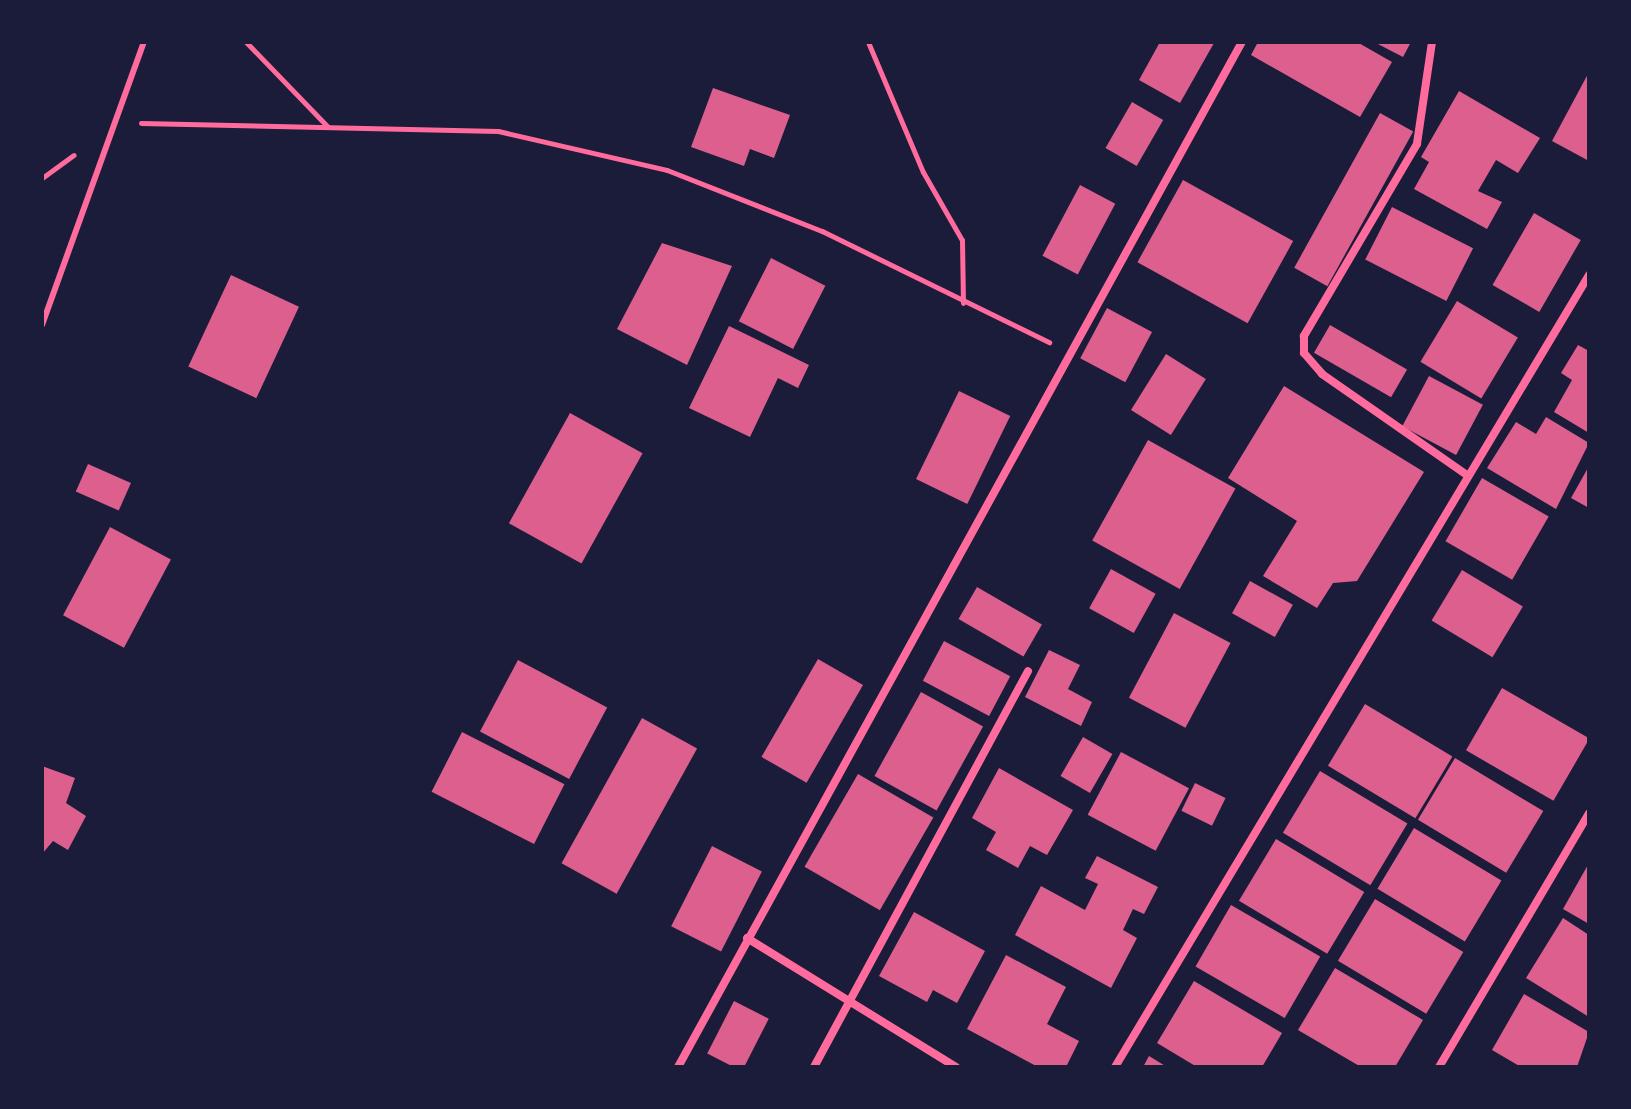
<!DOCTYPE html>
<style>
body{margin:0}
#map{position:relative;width:1631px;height:1109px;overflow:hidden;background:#1b1b3a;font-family:"Exo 2",sans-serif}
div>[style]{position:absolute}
.building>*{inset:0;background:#dd5f8e;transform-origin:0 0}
.path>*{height:5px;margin:-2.5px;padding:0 2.5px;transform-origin:2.5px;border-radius:2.5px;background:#ff6b9d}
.service>*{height:6px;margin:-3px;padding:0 3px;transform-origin:3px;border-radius:3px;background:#ff6b9d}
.minor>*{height:8px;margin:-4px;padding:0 4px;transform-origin:4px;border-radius:4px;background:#ff6b9d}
span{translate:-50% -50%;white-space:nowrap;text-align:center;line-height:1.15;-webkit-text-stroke:6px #1b1b3a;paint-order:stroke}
.frame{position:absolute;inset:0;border:44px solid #1b1b3a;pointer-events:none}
</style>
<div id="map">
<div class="building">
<div style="clip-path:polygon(1160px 42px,1214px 43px,1180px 103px,1139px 80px)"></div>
<div style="clip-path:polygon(1258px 42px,1357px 42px,1392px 62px,1360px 117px,1251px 55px)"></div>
<div style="clip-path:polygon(1374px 42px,1411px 42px,1403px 57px)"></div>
<div style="clip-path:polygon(1589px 72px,1589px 161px,1552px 141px)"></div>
<div style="clip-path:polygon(713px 88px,790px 115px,774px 158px,750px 149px,744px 166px,691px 147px)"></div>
<div style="clip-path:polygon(1459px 91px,1540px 138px,1518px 173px,1496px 160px,1478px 191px,1502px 202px,1487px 229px,1414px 189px,1429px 162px,1421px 157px)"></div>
<div style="left:1132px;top:102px;width:36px;height:53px;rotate:30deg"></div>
<div style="left:1380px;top:113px;width:38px;height:177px;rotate:29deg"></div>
<div style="left:1183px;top:180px;width:126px;height:94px;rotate:29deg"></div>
<div style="left:1080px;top:185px;width:40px;height:80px;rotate:28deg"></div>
<div style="left:1392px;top:207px;width:91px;height:59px;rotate:27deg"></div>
<div style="left:1534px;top:213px;width:54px;height:83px;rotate:30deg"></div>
<div style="clip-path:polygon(662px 243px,732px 266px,687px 365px,617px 329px)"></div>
<div style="left:771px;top:258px;width:61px;height:71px;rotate:27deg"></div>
<div style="left:231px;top:275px;width:75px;height:101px;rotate:25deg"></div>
<div style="left:1457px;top:301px;width:71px;height:71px;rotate:31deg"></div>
<div style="left:1107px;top:308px;width:51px;height:57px;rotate:28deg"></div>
<div style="left:1330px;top:325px;width:89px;height:32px;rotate:30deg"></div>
<div style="clip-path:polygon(729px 326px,809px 365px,798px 388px,778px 378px,750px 437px,689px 408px)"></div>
<div style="clip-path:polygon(1578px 345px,1589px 351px,1589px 433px,1554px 412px,1572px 380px,1561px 373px)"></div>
<div style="left:1166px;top:354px;width:47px;height:66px;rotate:32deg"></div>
<div style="left:1429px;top:376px;width:61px;height:57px;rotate:28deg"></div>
<div style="clip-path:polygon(1284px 386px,1424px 472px,1357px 581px,1333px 583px,1317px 608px,1263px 576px,1297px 521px,1228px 478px)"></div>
<div style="left:959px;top:391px;width:57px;height:98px;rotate:26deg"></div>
<div style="left:570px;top:413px;width:83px;height:126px;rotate:29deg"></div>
<div style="clip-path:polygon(1546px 417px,1589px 443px,1556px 509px,1487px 468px,1516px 422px,1536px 434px)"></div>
<div style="left:1148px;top:440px;width:100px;height:115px;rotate:29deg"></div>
<div style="left:88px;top:464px;width:47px;height:30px;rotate:24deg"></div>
<div style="clip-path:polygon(1589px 466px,1589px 508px,1571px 498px)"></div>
<div style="left:1482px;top:478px;width:77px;height:73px;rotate:30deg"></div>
<div style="left:110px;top:527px;width:69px;height:100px;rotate:28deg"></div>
<div style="left:1111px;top:569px;width:51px;height:45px;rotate:29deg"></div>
<div style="left:1462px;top:570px;width:71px;height:59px;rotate:31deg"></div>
<div style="left:1250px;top:581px;width:49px;height:37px;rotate:29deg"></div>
<div style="left:977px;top:587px;width:75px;height:37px;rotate:30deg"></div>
<div style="left:1174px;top:613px;width:64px;height:96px;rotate:28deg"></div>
<div style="left:944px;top:641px;width:75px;height:45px;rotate:28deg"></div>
<div style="clip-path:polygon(1049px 650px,1080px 665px,1068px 689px,1092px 702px,1081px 726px,1025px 697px)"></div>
<div style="left:818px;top:659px;width:52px;height:113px;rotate:30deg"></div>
<div style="left:518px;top:660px;width:101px;height:81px;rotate:28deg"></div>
<div style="left:1502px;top:688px;width:101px;height:72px;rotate:30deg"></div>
<div style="left:921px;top:692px;width:71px;height:96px;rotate:29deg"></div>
<div style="left:1365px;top:704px;width:102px;height:72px;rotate:31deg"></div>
<div style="left:642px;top:718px;width:63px;height:166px;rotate:29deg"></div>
<div style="left:462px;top:732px;width:115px;height:67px;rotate:27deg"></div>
<div style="left:1083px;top:737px;width:34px;height:45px;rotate:30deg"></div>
<div style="left:1121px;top:752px;width:77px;height:71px;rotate:28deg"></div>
<div style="left:1455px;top:758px;width:103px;height:72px;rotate:31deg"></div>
<div style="clip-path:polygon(42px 766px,75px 778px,66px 803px,86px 816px,68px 850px,53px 841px,42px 854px)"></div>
<div style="clip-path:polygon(999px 768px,1073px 810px,1047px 855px,1030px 846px,1018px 868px,986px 850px,996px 832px,972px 818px)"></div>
<div style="left:1320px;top:771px;width:102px;height:72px;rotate:31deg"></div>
<div style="left:858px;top:774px;width:87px;height:107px;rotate:30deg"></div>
<div style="left:1195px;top:783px;width:34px;height:31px;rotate:26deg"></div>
<div style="left:1414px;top:828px;width:102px;height:71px;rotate:31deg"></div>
<div style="left:1276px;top:839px;width:103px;height:72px;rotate:31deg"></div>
<div style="left:712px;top:846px;width:56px;height:90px;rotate:27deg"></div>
<div style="clip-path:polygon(1097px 856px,1158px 887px,1144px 914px,1133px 909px,1123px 930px,1137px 938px,1111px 988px,1015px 935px,1041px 886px,1085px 910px,1098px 884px,1085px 878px)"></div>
<div style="clip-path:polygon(1589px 863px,1589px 924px,1563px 909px)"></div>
<div style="left:1375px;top:899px;width:103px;height:72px;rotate:31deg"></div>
<div style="left:1231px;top:905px;width:103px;height:71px;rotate:30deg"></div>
<div style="clip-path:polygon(914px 912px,985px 951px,957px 1003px,933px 990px,927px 1002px,879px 976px)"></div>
<div style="clip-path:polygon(1563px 918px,1589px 935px,1589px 1017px,1526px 978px)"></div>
<div style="clip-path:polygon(1006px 955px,1066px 987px,1047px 1024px,1079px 1041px,1066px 1067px,1038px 1067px,967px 1029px)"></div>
<div style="clip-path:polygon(1335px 968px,1423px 1020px,1395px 1067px,1361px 1067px,1298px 1030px)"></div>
<div style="clip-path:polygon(1194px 981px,1282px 1033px,1262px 1067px,1197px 1067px,1157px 1043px)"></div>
<div style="clip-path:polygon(1524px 994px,1589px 1032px,1577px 1067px,1521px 1067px,1492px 1050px)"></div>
<div style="left:734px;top:1001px;width:39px;height:59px;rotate:27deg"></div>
<div style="clip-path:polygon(1149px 1056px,1167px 1067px,1143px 1067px)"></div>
</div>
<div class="path">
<div style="left:246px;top:42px;width:117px;rotate:46deg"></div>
<div style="left:868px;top:42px;width:141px;rotate:67.1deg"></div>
<div style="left:923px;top:172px;width:78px;rotate:60.2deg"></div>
<div style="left:962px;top:240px;width:63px;rotate:89.1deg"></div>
<div style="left:141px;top:123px;width:357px;rotate:1.3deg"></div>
<div style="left:498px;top:131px;width:173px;rotate:13deg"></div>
<div style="left:667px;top:170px;width:167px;rotate:21.5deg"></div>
<div style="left:822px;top:231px;width:253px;rotate:26.1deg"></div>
<div style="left:42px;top:178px;width:39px;rotate:-36deg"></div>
</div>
<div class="service">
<div style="left:42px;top:325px;width:301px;rotate:-70.2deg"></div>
</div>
<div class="minor">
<div style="left:1432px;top:42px;width:103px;rotate:98.4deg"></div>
<div style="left:1417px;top:144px;width:223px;rotate:120.5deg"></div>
<div style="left:1304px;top:336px;width:17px;rotate:90deg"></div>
<div style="left:1304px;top:353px;width:28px;rotate:49deg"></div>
<div style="left:1322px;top:374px;width:178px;rotate:34.9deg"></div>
<div style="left:747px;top:938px;width:246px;rotate:31.7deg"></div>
<div style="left:678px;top:1067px;width:1170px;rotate:-61.18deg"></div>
<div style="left:814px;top:1067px;width:450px;rotate:-61.6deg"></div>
<div style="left:1115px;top:1067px;width:923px;rotate:-59.1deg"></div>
<div style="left:1439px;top:1067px;width:295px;rotate:-59.4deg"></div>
</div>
<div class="frame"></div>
</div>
